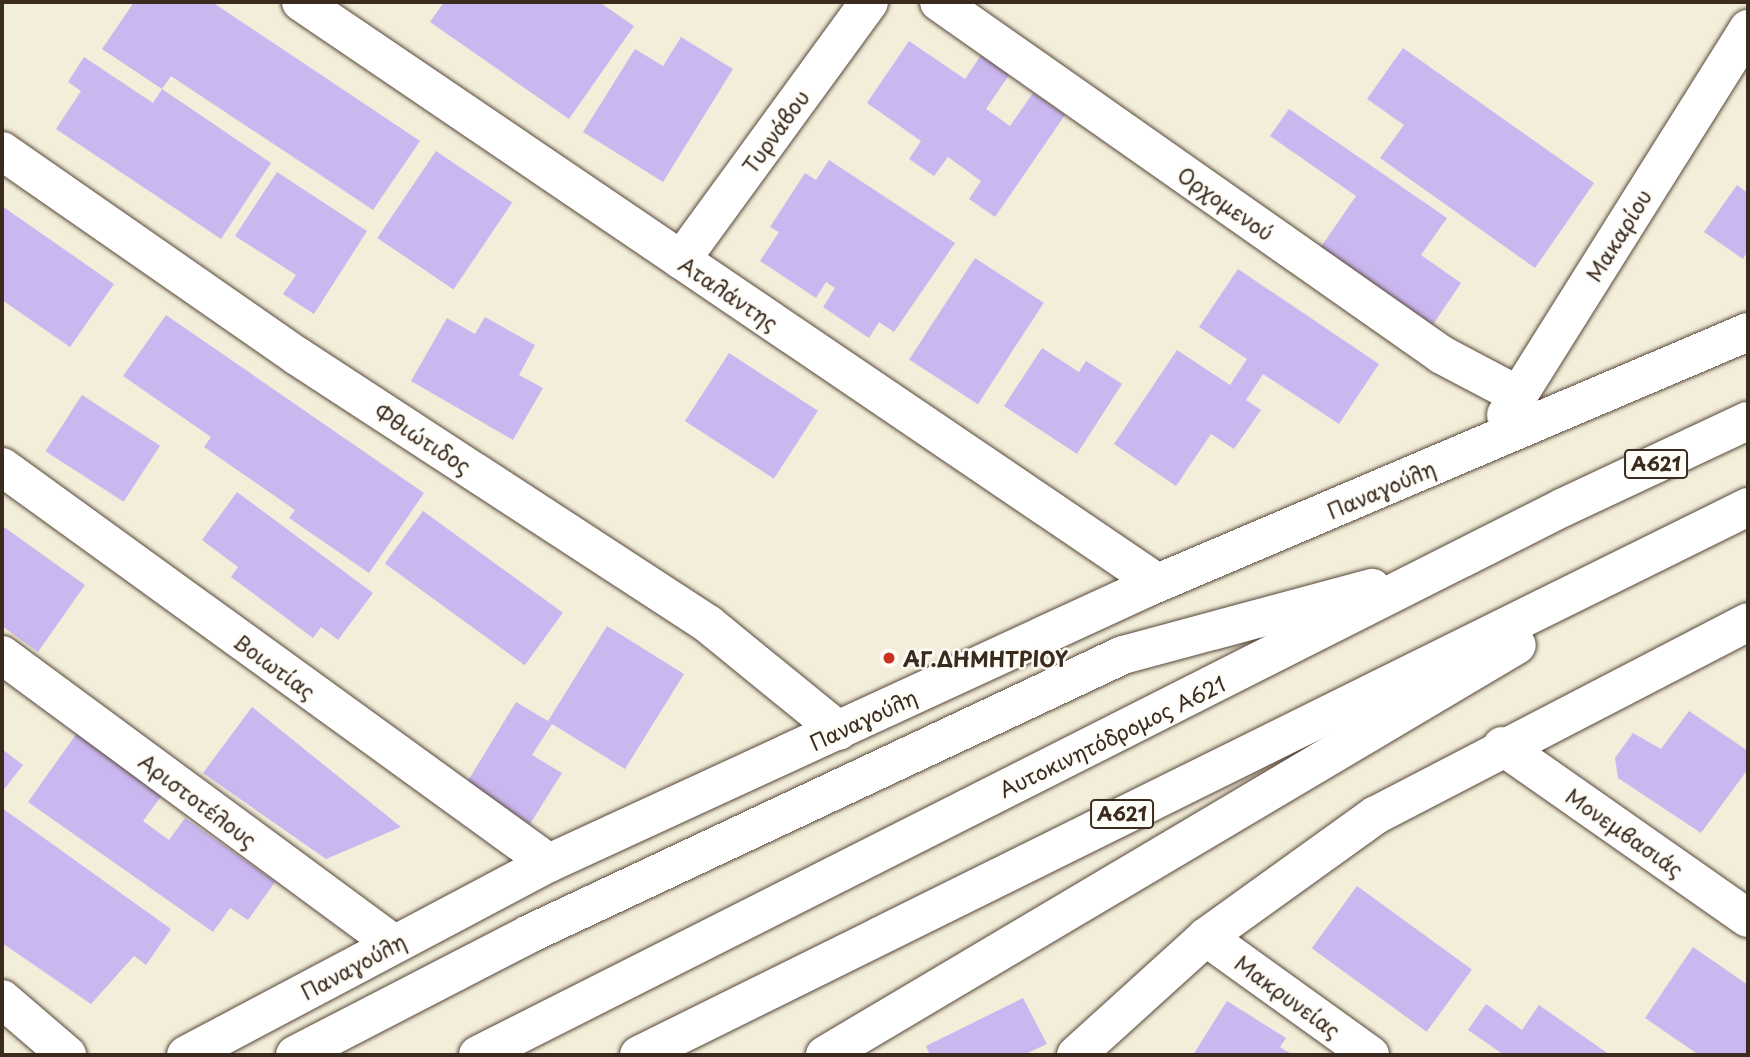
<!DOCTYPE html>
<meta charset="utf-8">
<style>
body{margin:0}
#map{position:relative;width:1750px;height:1057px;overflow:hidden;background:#f3eeda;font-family:"Playpen Sans",sans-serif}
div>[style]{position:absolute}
.building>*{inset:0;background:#cbb7f0;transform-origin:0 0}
.roads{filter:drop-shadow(0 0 2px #57473a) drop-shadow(0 0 2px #57473a)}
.minor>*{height:38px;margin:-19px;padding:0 19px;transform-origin:19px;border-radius:19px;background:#fff}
.major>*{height:38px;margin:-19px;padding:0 19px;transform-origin:19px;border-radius:19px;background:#fff}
.highway>*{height:38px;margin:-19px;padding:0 19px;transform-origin:19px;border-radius:19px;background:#fff}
.dots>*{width:19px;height:19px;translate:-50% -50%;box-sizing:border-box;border:4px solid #fdfcf7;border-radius:50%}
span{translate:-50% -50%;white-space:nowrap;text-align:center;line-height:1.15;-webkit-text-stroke:5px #fdfcf7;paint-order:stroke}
.shield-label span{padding:2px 5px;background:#fdfcf7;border:2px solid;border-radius:5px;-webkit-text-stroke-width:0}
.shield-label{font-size:19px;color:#3b2a1e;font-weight:700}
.street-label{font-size:21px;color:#3b2a1e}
.poi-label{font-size:21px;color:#3b2a1e;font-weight:700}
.left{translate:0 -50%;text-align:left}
.frame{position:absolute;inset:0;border:4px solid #3b2a1e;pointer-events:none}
</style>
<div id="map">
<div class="building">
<div style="clip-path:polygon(134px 2px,212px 2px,420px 141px,373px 210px,171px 76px,162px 89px,102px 49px)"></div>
<div style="clip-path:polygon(444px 2px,599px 2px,634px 26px,569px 119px,430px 22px)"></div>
<div style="clip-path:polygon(681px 37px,733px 69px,663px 182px,583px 132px,635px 49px,663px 66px)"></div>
<div style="clip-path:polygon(909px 41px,965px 79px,981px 55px,1009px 75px,986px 109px,1010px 126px,1033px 93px,1065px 115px,995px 217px,969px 199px,981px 181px,948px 157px,934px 176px,909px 159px,921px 141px,867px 103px)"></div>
<div style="clip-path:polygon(1403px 48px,1594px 183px,1535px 268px,1380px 158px,1404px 125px,1367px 99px)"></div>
<div style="clip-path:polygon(84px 57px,153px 103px,162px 89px,271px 163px,221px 239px,56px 129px,81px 91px,68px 82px)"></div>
<div style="clip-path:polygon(1289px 109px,1447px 218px,1421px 255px,1461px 283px,1428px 332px,1316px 254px,1356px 196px,1270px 136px)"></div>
<div style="left:436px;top:151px;width:92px;height:105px;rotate:34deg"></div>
<div style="clip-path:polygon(829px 160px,955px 243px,894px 332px,879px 322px,869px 338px,823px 307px,835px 288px,826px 282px,816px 298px,760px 261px,779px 232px,770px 227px,805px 173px,816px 180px)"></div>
<div style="clip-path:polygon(277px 172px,367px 231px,314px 314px,283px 294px,296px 275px,235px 236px)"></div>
<div style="clip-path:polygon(1737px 185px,1748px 193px,1748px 251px,1743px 259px,1704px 232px)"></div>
<div style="clip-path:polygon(2px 206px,114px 284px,70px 347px,2px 300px)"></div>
<div style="left:975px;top:258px;width:82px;height:121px;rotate:33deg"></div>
<div style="clip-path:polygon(1238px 269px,1379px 364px,1339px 424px,1263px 374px,1246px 400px,1261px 410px,1234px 449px,1211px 434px,1176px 486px,1114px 444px,1177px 350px,1230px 385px,1247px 359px,1199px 327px)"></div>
<div style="clip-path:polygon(166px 315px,424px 493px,369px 573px,289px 518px,295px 510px,204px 447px,211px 437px,123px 376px)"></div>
<div style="clip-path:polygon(485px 317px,535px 345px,519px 375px,543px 388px,513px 440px,411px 381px,447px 318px,475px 334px)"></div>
<div style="clip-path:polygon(1042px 348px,1079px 372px,1086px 361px,1122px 384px,1077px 454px,1004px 406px)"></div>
<div style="left:729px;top:353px;width:106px;height:81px;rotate:33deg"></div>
<div style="left:82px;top:395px;width:93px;height:67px;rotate:33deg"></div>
<div style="clip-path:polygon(237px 492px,373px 593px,338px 640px,321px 627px,313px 638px,231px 577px,238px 567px,202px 540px)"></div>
<div style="left:423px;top:511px;width:173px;height:65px;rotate:36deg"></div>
<div style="clip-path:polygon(4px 527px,85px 585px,38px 652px,2px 626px)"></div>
<div style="clip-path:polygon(607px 626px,684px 674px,625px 769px,552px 724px,532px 755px,562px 773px,530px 824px,466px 784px,516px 702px,548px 721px)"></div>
<div style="clip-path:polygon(252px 707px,401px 827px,326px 859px,203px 773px)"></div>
<div style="clip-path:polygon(1689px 711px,1748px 751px,1748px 769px,1701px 833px,1618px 778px,1615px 758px,1633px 733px,1661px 749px)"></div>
<div style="clip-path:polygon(77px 733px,163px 794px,143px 821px,169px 840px,185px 818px,275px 882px,248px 920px,230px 908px,213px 932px,28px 802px)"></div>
<div style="clip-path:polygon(2px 749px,23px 765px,2px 792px)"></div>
<div style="clip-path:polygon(2px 808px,171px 929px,146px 965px,134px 956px,91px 1004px,2px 943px)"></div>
<div style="left:1357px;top:886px;width:142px;height:77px;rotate:36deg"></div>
<div style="clip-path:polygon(1693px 947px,1748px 985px,1748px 1055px,1699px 1055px,1645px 1018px)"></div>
<div style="clip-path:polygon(1023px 998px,1047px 1044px,1023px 1055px,930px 1055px,926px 1046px)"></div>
<div style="clip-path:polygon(1227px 1001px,1286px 1038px,1280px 1047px,1293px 1055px,1193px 1055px)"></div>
<div style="clip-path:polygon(1486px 1004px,1522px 1030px,1539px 1005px,1610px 1055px,1504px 1055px,1468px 1030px)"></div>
</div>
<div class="roads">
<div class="minor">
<div style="left:301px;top:2px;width:1035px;rotate:34.14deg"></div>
<div style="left:939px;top:2px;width:615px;rotate:35.06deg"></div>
<div style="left:1442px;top:355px;width:86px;rotate:27.8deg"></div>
<div style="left:2px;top:151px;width:359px;rotate:34.8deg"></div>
<div style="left:297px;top:356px;width:491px;rotate:33.1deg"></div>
<div style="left:708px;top:624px;width:169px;rotate:39.2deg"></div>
<div style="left:681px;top:260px;width:319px;rotate:-53.9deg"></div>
<div style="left:1506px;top:415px;width:456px;rotate:-57.9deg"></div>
<div style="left:2px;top:467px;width:675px;rotate:35.9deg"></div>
<div style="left:2px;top:655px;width:487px;rotate:36.4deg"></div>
<div style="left:1502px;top:746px;width:300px;rotate:35deg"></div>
<div style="left:1206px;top:937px;width:202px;rotate:35.7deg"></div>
<div style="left:2px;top:999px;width:86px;rotate:40.7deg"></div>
</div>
<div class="major">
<div style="left:186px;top:1055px;width:411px;rotate:-27.9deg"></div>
<div style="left:549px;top:863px;width:657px;rotate:-24.73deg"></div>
<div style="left:1146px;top:588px;width:654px;rotate:-23.04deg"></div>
<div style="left:1076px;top:1055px;width:176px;rotate:-42.2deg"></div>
<div style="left:1206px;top:937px;width:209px;rotate:-35.7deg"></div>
<div style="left:1376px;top:815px;width:419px;rotate:-27.4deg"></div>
</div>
<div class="highway">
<div style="left:295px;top:1055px;width:263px;rotate:-27.3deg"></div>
<div style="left:529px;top:934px;width:656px;rotate:-25.16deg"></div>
<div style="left:1123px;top:655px;width:258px;rotate:-15.1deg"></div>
<div style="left:478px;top:1055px;width:1216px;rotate:-26.78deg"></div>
<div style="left:1564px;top:507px;width:203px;rotate:-25.1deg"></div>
<div style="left:639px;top:1055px;width:1237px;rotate:-26.3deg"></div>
<div style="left:825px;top:1055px;width:804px;rotate:-30.65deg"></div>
</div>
</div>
<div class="dots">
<div style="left:889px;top:658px;background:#c8321e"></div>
</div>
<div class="shield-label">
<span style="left:1656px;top:464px">Α621</span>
<span style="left:1122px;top:814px">Α621</span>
</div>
<div class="street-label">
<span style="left:775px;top:131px;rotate:-54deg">Τυρνάβου</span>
<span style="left:1226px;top:203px;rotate:35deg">Ορχομενού</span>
<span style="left:1618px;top:235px;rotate:-58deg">Μακαρίου</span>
<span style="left:729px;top:293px;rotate:34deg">Αταλάντης</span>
<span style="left:423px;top:438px;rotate:33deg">Φθιώτιδος</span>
<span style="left:1381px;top:489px;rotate:-23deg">Παναγούλη</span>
<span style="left:275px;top:666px;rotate:36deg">Βοιωτίας</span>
<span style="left:863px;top:719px;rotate:-25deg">Παναγούλη</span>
<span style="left:1112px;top:736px;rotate:-26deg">Αυτοκινητόδρομος Α621</span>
<span style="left:198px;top:800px;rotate:37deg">Αριστοτέλους</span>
<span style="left:1625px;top:832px;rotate:35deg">Μονεμβασιάς</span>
<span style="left:353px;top:966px;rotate:-28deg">Παναγούλη</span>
<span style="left:1288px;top:996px;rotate:36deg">Μακρυνείας</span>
</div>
<div class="poi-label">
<span class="left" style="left:903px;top:658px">ΑΓ.ΔΗΜΗΤΡΙΟΥ</span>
</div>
<div class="frame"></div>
</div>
